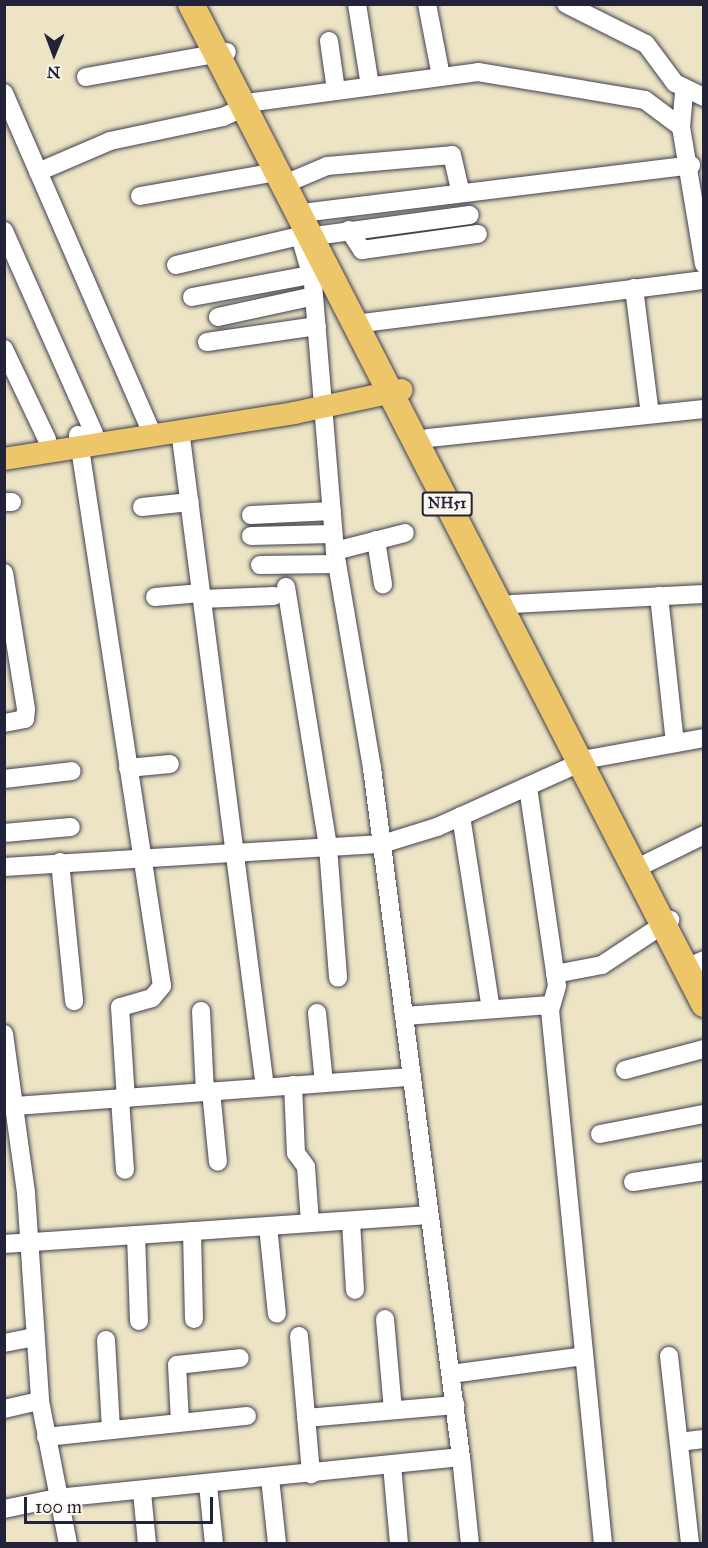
<!DOCTYPE html>
<style>
body{margin:0}
#map{position:relative;width:708px;height:1548px;overflow:hidden;background:#ece4c4;font-family:"IM FELL Great Primer",serif}
div>[style]{position:absolute}
.roads{filter:drop-shadow(0 0 2px #403f50) drop-shadow(0 0 2px #403f50)}
.minor>*{height:18px;margin:-9px;padding:0 9px;transform-origin:9px;border-radius:9px;background:#fff}
.major>*{height:22px;margin:-11px;padding:0 11px;transform-origin:11px;border-radius:11px;background:#ecc669}
.highway>*{height:26px;margin:-13px;padding:0 13px;transform-origin:13px;border-radius:13px;background:#ecc669}
span{translate:-50% -50%;white-space:nowrap;text-align:center;line-height:1.15;-webkit-text-stroke:5px #fbf7ec;paint-order:stroke}
.shield-label span{padding:2px 4px;background:#fbf7ec;border:2px solid;border-radius:4px;-webkit-text-stroke-width:0}
.shield-label{font-size:15px;color:#22223b;font-weight:700}
.frame{position:absolute;inset:0;border:6px solid #22223b;pointer-events:none}
.north{position:absolute;left:24px;top:24px;width:60px;height:60px;-webkit-text-stroke:4px #fbf7ec;paint-order:stroke;rotate:181deg;font-size:16px;font-weight:700;line-height:24px;text-align:center;color:#22223b}
.north::after{content:'';display:block;margin:auto;width:21px;height:27px;background:#22223b;clip-path:polygon(50% 0,100% 100%,50% 72%,0 100%)}
.scale{position:absolute;left:24px;top:1497px;width:189px;height:27px;box-sizing:border-box;border:3px solid #22223b;border-top:0;padding-left:8px;font-size:18px;line-height:21px;white-space:nowrap;color:#22223b;-webkit-text-stroke:4px #fbf7ec;paint-order:stroke}
</style>
<div id="map">
<div class="roads">
<div class="minor">
<div style="left:357px;top:4px;width:83px;rotate:81deg"></div>
<div style="left:427px;top:4px;width:73px;rotate:79deg"></div>
<div style="left:566px;top:4px;width:89px;rotate:26.6deg"></div>
<div style="left:646px;top:44px;width:49px;rotate:53.4deg"></div>
<div style="left:675px;top:83px;width:32px;rotate:26deg"></div>
<div style="left:329px;top:41px;width:49px;rotate:81.9deg"></div>
<div style="left:86px;top:77px;width:143px;rotate:-10.1deg"></div>
<div style="left:4px;top:93px;width:373px;rotate:66.5deg"></div>
<div style="left:254px;top:102px;width:226px;rotate:-7.6deg"></div>
<div style="left:478px;top:72px;width:169px;rotate:9.5deg"></div>
<div style="left:645px;top:100px;width:45px;rotate:36.9deg"></div>
<div style="left:681px;top:127px;width:139px;rotate:80.5deg"></div>
<div style="left:681px;top:127px;width:38px;rotate:-85deg"></div>
<div style="left:38px;top:172px;width:78px;rotate:-23.3deg"></div>
<div style="left:110px;top:141px;width:116px;rotate:-12deg"></div>
<div style="left:223px;top:117px;width:23px;rotate:-25deg"></div>
<div style="left:294px;top:180px;width:36px;rotate:-23deg"></div>
<div style="left:327px;top:166px;width:125px;rotate:-5deg"></div>
<div style="left:452px;top:155px;width:39px;rotate:77deg"></div>
<div style="left:140px;top:196px;width:138px;rotate:-10deg"></div>
<div style="left:310px;top:212px;width:384px;rotate:-7deg"></div>
<div style="left:349px;top:230px;width:24px;rotate:57deg"></div>
<div style="left:362px;top:250px;width:117px;rotate:-7.9deg"></div>
<div style="left:4px;top:231px;width:221px;rotate:66deg"></div>
<div style="left:322px;top:235px;width:149px;rotate:-7.7deg"></div>
<div style="left:176px;top:265px;width:140px;rotate:-13.2deg"></div>
<div style="left:634px;top:288px;width:127px;rotate:82.8deg"></div>
<div style="left:192px;top:297px;width:121px;rotate:-10.5deg"></div>
<div style="left:218px;top:317px;width:98px;rotate:-12.3deg"></div>
<div style="left:355px;top:324px;width:352px;rotate:-7.2deg"></div>
<div style="left:207px;top:342px;width:111px;rotate:-8.3deg"></div>
<div style="left:4px;top:349px;width:100px;rotate:64.5deg"></div>
<div style="left:180px;top:430px;width:662px;rotate:82.63deg"></div>
<div style="left:78px;top:435px;width:557px;rotate:81.33deg"></div>
<div style="left:162px;top:986px;width:16px;rotate:130deg"></div>
<div style="left:152px;top:998px;width:33px;rotate:164deg"></div>
<div style="left:120px;top:1007px;width:92px;rotate:86.3deg"></div>
<div style="left:428px;top:438px;width:278px;rotate:-6deg"></div>
<div style="left:4px;top:502px;width:8px"></div>
<div style="left:142px;top:507px;width:48px;rotate:-5.9deg"></div>
<div style="left:251px;top:515px;width:81px;rotate:-2.8deg"></div>
<div style="left:251px;top:536px;width:82px;rotate:-1.4deg"></div>
<div style="left:376px;top:540px;width:45px;rotate:81deg"></div>
<div style="left:335px;top:551px;width:72px;rotate:-14.4deg"></div>
<div style="left:260px;top:565px;width:77px;rotate:-0.7deg"></div>
<div style="left:4px;top:573px;width:138px;rotate:80.8deg"></div>
<div style="left:26px;top:709px;width:10px;rotate:96deg"></div>
<div style="left:25px;top:719px;width:21px;rotate:169deg"></div>
<div style="left:286px;top:587px;width:263px;rotate:80.8deg"></div>
<div style="left:328px;top:847px;width:131px;rotate:85.6deg"></div>
<div style="left:659px;top:596px;width:148px;rotate:83.8deg"></div>
<div style="left:155px;top:597px;width:46px;rotate:-5deg"></div>
<div style="left:202px;top:599px;width:72px;rotate:-2.4deg"></div>
<div style="left:512px;top:604px;width:192px;rotate:-3deg"></div>
<div style="left:128px;top:768px;width:42px;rotate:-5.4deg"></div>
<div style="left:4px;top:779px;width:68px;rotate:-6.7deg"></div>
<div style="left:528px;top:787px;width:201px;rotate:81.7deg"></div>
<div style="left:557px;top:986px;width:25px;rotate:106deg"></div>
<div style="left:550px;top:1010px;width:537px;rotate:84.33deg"></div>
<div style="left:461px;top:816px;width:195px;rotate:81.2deg"></div>
<div style="left:4px;top:833px;width:67px;rotate:-5.1deg"></div>
<div style="left:60px;top:862px;width:140px;rotate:84.2deg"></div>
<div style="left:643px;top:865px;width:68px;rotate:-26.2deg"></div>
<div style="left:4px;top:867px;width:379px;rotate:-3.5deg"></div>
<div style="left:382px;top:844px;width:58px;rotate:-17.2deg"></div>
<div style="left:437px;top:827px;width:166px;rotate:-24.2deg"></div>
<div style="left:588px;top:759px;width:118px;rotate:-10.3deg"></div>
<div style="left:693px;top:965px;width:12px;rotate:-24deg"></div>
<div style="left:555px;top:974px;width:48px;rotate:-10.8deg"></div>
<div style="left:602px;top:965px;width:82px;rotate:-33.5deg"></div>
<div style="left:201px;top:1011px;width:81px;rotate:87.2deg"></div>
<div style="left:317px;top:1013px;width:70px;rotate:84.3deg"></div>
<div style="left:404px;top:1016px;width:147px;rotate:-4.3deg"></div>
<div style="left:4px;top:1034px;width:161px;rotate:82.1deg"></div>
<div style="left:26px;top:1193px;width:208px;rotate:86.1deg"></div>
<div style="left:40px;top:1401px;width:146px;rotate:78.9deg"></div>
<div style="left:625px;top:1070px;width:82px;rotate:-14.9deg"></div>
<div style="left:293px;top:1085px;width:68px;rotate:87.5deg"></div>
<div style="left:296px;top:1153px;width:17px;rotate:54deg"></div>
<div style="left:306px;top:1167px;width:56px;rotate:85.9deg"></div>
<div style="left:211px;top:1091px;width:71px;rotate:84.4deg"></div>
<div style="left:120px;top:1099px;width:71px;rotate:86deg"></div>
<div style="left:14px;top:1106px;width:399px;rotate:-4.2deg"></div>
<div style="left:600px;top:1134px;width:106px;rotate:-10.9deg"></div>
<div style="left:633px;top:1182px;width:72px;rotate:-8.8deg"></div>
<div style="left:351px;top:1221px;width:69px;rotate:86.7deg"></div>
<div style="left:268px;top:1226px;width:88px;rotate:84.2deg"></div>
<div style="left:192px;top:1231px;width:88px;rotate:88.7deg"></div>
<div style="left:136px;top:1235px;width:86px;rotate:88deg"></div>
<div style="left:4px;top:1244px;width:426px;rotate:-3.9deg"></div>
<div style="left:385px;top:1319px;width:91px;rotate:85deg"></div>
<div style="left:299px;top:1336px;width:139px;rotate:85deg"></div>
<div style="left:106px;top:1340px;width:90px;rotate:86.8deg"></div>
<div style="left:4px;top:1343px;width:32px;rotate:-11deg"></div>
<div style="left:669px;top:1356px;width:189px;rotate:83.6deg"></div>
<div style="left:451px;top:1374px;width:134px;rotate:-7.7deg"></div>
<div style="left:4px;top:1409px;width:37px;rotate:-13deg"></div>
<div style="left:306px;top:1418px;width:150px;rotate:-5deg"></div>
<div style="left:180px;top:1422px;width:57px;rotate:-93deg"></div>
<div style="left:177px;top:1365px;width:63px;rotate:-6.3deg"></div>
<div style="left:46px;top:1437px;width:202px;rotate:-6deg"></div>
<div style="left:679px;top:1442px;width:25px;rotate:-7deg"></div>
<div style="left:461px;top:1457px;width:87px;rotate:84.1deg"></div>
<div style="left:392px;top:1465px;width:79px;rotate:84.9deg"></div>
<div style="left:270px;top:1478px;width:66px;rotate:83.9deg"></div>
<div style="left:208px;top:1485px;width:59px;rotate:84.2deg"></div>
<div style="left:142px;top:1492px;width:52px;rotate:84.5deg"></div>
<div style="left:4px;top:1509px;width:54px;rotate:-11.7deg"></div>
<div style="left:57px;top:1498px;width:406px;rotate:-5.8deg"></div>
<div style="left:461px;top:1457px;width:695px;rotate:-97.36deg"></div>
<div style="left:372px;top:768px;width:220px;rotate:-99.7deg"></div>
<div style="left:335px;top:551px;width:271px;rotate:-94.7deg"></div>
<div style="left:313px;top:281px;width:47px;rotate:-106.1deg"></div>
</div>
<div class="major">
<div style="left:4px;top:459px;width:294px;rotate:-9deg"></div>
<div style="left:294px;top:413px;width:110px;rotate:-12deg"></div>
</div>
<div class="highway">
<div style="left:191px;top:4px;width:1124px;rotate:62.84deg"></div>
</div>
</div>
<div class="shield-label">
<span style="left:447px;top:504px">NH51</span>
</div>
<div class="frame"></div>
<div class="north">N</div>
<div class="scale">100 m</div>
</div>
